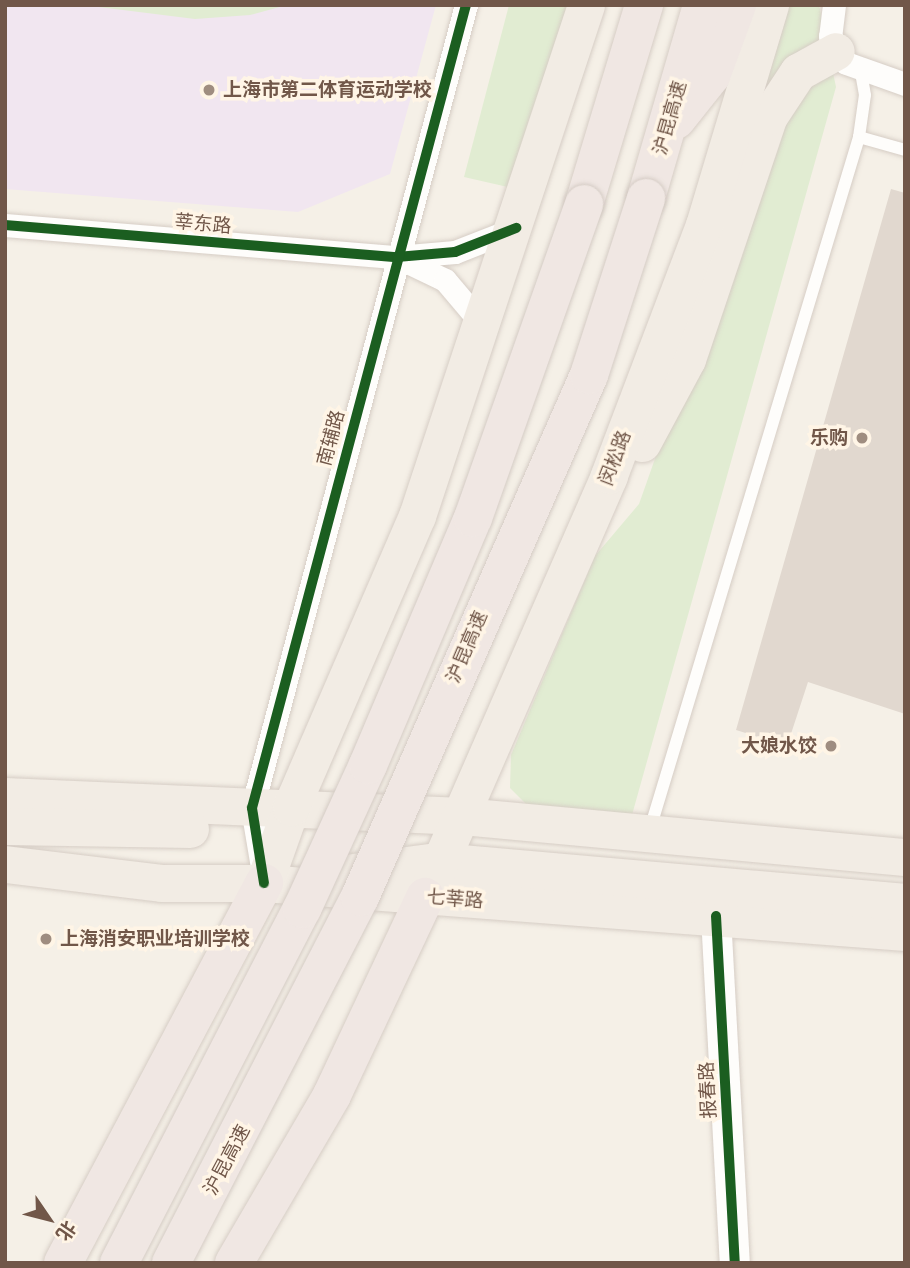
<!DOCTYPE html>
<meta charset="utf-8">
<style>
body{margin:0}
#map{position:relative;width:910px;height:1268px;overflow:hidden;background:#f5f0e7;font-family:"Open Sans","Noto Sans SC",sans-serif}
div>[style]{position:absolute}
.education>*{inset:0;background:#f1e6f0}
.green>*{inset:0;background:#e1ecd2}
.building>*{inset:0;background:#e1d8cf}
.roads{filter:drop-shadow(0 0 2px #d6cdc5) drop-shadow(0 0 2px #d6cdc5)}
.service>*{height:12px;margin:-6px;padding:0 6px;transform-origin:6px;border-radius:6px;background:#fefdfb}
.minor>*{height:23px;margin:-11.5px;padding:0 11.5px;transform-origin:11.5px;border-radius:11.5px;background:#fefdfb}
.tertiary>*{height:30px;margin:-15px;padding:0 15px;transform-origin:15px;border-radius:15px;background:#fefdfb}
.primary>*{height:37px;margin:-18.5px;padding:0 18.5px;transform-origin:18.5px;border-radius:18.5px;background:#f2ece4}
.motorway>*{height:38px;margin:-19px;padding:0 19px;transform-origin:19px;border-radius:19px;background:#f0e7e3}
.bridges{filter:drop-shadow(0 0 2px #d4cbc4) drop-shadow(0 0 2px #d4cbc4)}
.motorway-bridge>*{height:38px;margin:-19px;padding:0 19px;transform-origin:19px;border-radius:19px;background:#f0e7e3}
.cycleway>*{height:10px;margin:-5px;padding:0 5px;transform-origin:5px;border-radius:5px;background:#1b5e20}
.dots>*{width:19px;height:19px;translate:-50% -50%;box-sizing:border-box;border:4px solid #fff5e6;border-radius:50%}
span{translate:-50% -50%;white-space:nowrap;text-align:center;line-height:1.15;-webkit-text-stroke:7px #fff5e6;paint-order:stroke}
.poi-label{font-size:19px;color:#715749;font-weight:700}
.left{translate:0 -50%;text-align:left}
.right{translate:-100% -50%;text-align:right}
.street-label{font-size:19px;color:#715749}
.frame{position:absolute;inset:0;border:7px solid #715749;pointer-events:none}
.north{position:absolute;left:14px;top:1184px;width:70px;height:70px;-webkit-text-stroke:5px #fff5e6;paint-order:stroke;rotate:125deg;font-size:19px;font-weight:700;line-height:28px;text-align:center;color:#715749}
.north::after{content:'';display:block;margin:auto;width:24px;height:32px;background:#715749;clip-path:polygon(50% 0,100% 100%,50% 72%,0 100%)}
</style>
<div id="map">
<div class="education">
<div style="clip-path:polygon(5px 5px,436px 5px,390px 174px,298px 212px,5px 189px)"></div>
</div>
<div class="green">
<div style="clip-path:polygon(83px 5px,287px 5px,250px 15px,195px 19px)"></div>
<div style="clip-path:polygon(509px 5px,572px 5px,516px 189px,464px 177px)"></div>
<div style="clip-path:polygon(782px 5px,819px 5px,836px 87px,630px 822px,532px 810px,510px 788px,511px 755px,595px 556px,639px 504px,696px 343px)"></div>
</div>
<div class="building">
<div style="clip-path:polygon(891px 189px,905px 193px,905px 714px,808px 682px,787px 746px,736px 730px)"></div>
</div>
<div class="roads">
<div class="service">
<div style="left:859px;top:137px;width:42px;rotate:-81.9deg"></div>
<div style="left:865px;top:95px;width:23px;rotate:-100deg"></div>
<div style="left:650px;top:829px;width:723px;rotate:-73.19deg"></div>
<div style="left:859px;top:137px;width:48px;rotate:15.8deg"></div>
</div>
<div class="minor">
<div style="left:834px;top:5px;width:31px;rotate:97deg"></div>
<div style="left:830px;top:36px;width:31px;rotate:59deg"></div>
<div style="left:846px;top:63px;width:63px;rotate:19.6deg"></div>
<div style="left:5px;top:225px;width:393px;rotate:4.7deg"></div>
<div style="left:397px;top:257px;width:58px;rotate:-4.9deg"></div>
<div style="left:455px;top:252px;width:66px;rotate:-21.5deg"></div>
<div style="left:397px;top:257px;width:53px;rotate:25.6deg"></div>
<div style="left:445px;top:280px;width:59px;rotate:49.8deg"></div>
<div style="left:263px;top:873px;width:66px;rotate:-99.6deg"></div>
<div style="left:252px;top:808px;width:831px;rotate:-75.08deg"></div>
</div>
<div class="tertiary">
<div style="left:716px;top:916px;width:348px;rotate:86.9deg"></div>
</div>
<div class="primary">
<div style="left:642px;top:443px;width:95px;rotate:-61.8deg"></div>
<div style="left:687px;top:359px;width:256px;rotate:-71.4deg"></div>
<div style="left:769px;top:116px;width:53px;rotate:-56.6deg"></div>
<div style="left:798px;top:72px;width:43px;rotate:-28.9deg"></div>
<div style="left:5px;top:796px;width:457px;rotate:2.5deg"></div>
<div style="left:462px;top:816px;width:445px;rotate:5.3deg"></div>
<div style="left:5px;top:826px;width:185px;rotate:0.9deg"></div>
<div style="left:5px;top:864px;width:157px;rotate:6.9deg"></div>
<div style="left:161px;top:883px;width:103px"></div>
<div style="left:264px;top:883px;width:643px;rotate:4.37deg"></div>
<div style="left:345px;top:873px;width:94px;rotate:-7.4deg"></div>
<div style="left:438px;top:861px;width:469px;rotate:5deg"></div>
<div style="left:264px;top:883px;width:81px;rotate:-70.4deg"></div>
<div style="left:291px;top:807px;width:317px;rotate:-66.6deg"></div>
<div style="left:417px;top:516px;width:538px;rotate:-71.7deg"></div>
<div style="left:425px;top:897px;width:460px;rotate:-66.4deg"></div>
<div style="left:609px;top:475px;width:267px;rotate:-69.2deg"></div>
<div style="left:704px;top:225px;width:230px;rotate:-73.3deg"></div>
</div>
<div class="motorway">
<div style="left:676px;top:120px;width:56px;rotate:-51.5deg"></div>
<div style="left:711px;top:76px;width:76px;rotate:-69.9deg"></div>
<div style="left:646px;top:198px;width:201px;rotate:-73.8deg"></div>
<div style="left:584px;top:204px;width:208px;rotate:-73.2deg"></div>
<div style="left:63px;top:1263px;width:430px;rotate:-62.1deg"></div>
<div style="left:234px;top:1263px;width:194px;rotate:-59.7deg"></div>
<div style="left:332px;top:1095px;width:219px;rotate:-64.8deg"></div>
</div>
</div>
<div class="bridges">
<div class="motorway-bridge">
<div style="left:119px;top:1263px;width:399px;rotate:-62.7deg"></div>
<div style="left:302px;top:909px;width:158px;rotate:-65.4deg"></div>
<div style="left:368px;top:765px;width:268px;rotate:-67deg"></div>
<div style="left:473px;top:518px;width:333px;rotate:-70.5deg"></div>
<div style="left:171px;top:1263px;width:412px;rotate:-62.7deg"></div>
<div style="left:360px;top:897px;width:570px;rotate:-66.31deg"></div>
<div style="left:589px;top:375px;width:186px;rotate:-72.1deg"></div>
</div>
</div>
<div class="cycleway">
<div style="left:5px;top:225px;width:393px;rotate:4.7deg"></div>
<div style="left:397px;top:257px;width:58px;rotate:-4.9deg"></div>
<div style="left:455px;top:252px;width:66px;rotate:-21.5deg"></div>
<div style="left:264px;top:883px;width:76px;rotate:-99.1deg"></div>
<div style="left:252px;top:808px;width:831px;rotate:-75.08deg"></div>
<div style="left:716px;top:916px;width:348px;rotate:86.9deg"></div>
</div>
<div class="dots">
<div style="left:209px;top:90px;background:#9f8d80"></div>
<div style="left:862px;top:438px;background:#9f8d80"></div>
<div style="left:831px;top:746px;background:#9f8d80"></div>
<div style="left:46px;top:939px;background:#9f8d80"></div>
</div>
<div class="poi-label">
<span class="left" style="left:223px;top:90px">上海市第二体育运动学校</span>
<span class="right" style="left:848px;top:438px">乐购</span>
<span class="right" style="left:817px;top:746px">大娘水饺</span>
<span class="left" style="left:60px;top:939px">上海消安职业培训学校</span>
</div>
<div class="street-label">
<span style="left:670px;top:118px;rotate:-74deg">沪昆高速</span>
<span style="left:203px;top:224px;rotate:5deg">莘东路</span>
<span style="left:331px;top:438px;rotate:-75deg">南辅路</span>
<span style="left:615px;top:458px;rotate:-69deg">闵松路</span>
<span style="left:467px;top:647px;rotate:-67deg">沪昆高速</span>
<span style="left:455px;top:899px;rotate:5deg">七莘路</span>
<span style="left:708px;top:1090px;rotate:-93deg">报春路</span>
<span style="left:227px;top:1160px;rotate:-62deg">沪昆高速</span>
</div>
<div class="frame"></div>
<div class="north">北</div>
</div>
